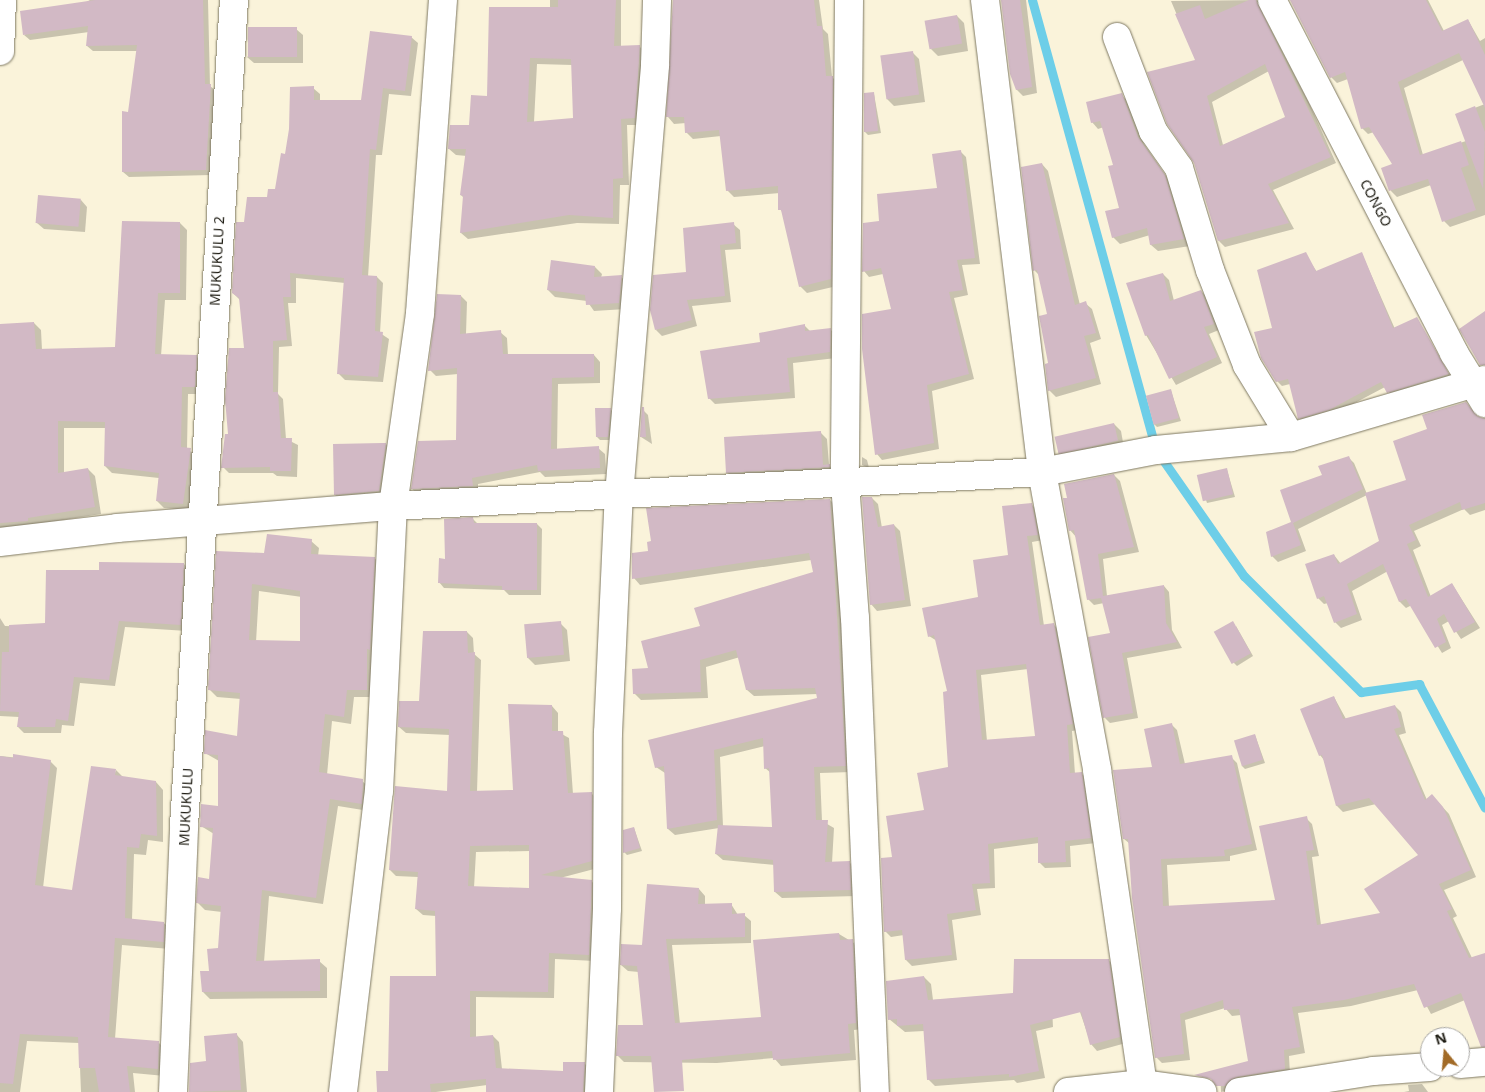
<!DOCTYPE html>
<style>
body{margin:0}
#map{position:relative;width:1485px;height:1092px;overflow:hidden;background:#faf3da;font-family:"Noto Sans",sans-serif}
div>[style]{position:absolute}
.shadow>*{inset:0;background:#0003}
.stream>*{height:9px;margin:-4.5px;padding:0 4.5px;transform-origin:4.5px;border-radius:4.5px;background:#6dcee8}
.building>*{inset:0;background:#d2b9c5;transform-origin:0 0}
.roads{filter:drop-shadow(0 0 1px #7f7963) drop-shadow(0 0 1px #7f7963)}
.minor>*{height:28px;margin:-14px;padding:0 14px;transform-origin:14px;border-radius:14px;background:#fff}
span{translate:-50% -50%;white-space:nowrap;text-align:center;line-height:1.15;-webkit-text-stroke:4px #fff;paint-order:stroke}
.street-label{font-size:14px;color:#1e1c13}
.north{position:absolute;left:1420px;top:1027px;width:50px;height:50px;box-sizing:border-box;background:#fff;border:1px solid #a5a4a1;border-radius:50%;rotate:343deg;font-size:14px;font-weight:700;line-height:20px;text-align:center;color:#1e1c13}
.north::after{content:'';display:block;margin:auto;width:18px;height:22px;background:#a26b27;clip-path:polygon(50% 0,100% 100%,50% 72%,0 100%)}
</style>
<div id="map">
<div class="shadow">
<div style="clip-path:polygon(90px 0,208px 0,210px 86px,216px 91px,211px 175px,129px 177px,123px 172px,138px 51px,93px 51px,87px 46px,89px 32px,30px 40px,24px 35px)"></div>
<div style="clip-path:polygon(evenodd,550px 0,621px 0,621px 47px,639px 46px,646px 53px,641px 125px,627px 125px,629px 185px,620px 185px,619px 224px,577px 223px,468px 239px,461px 233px,464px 198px,461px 195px,467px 156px,456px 155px,449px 149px,471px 126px,550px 9px,550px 0,537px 64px,572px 65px,574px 119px,534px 122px,537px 64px)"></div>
<div style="clip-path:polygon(674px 0,819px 0,823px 29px,828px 34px,832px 77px,839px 84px,837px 286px,807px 293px,800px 286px,783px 213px,780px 209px,780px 193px,734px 197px,727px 190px,721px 136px,693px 139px,686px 132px,686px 123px,674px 124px,668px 117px)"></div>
<div style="clip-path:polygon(1002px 0,1026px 0,1037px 93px,1023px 96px,1017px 90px)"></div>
<div style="clip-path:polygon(evenodd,1265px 0,1263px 14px,1308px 101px,1336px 163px,1273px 190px,1294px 229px,1225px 247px,1219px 241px,1196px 60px,1171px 1px,1265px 0,1269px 71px,1287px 118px,1223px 145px,1212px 102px,1269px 71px)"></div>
<div style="clip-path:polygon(evenodd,1291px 0,1428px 0,1444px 31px,1468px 20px,1480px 41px,1485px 38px,1485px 215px,1450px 227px,1444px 221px,1431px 185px,1397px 197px,1391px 191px,1383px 169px,1394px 165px,1374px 132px,1368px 134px,1362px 128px,1348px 79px,1337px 83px,1331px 77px,1291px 0,1463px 60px,1485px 104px,1456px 115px,1466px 141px,1423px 155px,1404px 88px,1463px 60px)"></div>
<div style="clip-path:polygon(957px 16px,964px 23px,968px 51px,938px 56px,931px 49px)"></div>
<div style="clip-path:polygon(296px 29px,303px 35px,303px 63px,254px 63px,247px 57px)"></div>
<div style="clip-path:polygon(411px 37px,418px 43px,411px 96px,389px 94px,382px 155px,376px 155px,368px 277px,377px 277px,383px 283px,380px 333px,389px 339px,383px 382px,345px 380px,339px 374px,345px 283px,296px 278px,296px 303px,288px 303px,292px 346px,279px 347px,278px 394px,283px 399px,286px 439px,298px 445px,297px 477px,277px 476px,273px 473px,229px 473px,223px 467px,245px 349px,240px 300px,233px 293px,245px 223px,276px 191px,286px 155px,313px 88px,320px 94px,320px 101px,362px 101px)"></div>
<div style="clip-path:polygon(912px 52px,919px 59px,925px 102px,894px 106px,887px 99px)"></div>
<div style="clip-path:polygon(874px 94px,881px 133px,868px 135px,865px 132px)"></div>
<div style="clip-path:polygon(1121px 95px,1128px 101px,1144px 144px,1171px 183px,1190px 246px,1158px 251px,1151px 245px,1150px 235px,1120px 244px,1113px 237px,1121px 208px,1115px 166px,1104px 127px,1098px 129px,1092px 122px)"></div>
<div style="clip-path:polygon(960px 151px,966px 157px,980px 264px,962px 265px,968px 295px,954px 298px,974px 379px,932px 391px,939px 449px,882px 460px,877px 454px,892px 310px,883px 274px,869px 277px,864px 271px,881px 222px,938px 189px)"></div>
<div style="clip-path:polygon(1042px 164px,1048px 171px,1080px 305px,1085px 303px,1092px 309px,1101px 339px,1090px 343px,1101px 384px,1056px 397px,1049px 390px,1048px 314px,1039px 275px,1035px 271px)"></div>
<div style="clip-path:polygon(81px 200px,87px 207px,85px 232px,44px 229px,37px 223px)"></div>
<div style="clip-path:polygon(180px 223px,187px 230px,186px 300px,165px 300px,161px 356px,196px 356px,203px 363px,201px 394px,188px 394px,187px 449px,198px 456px,189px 510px,164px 508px,157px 501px,159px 478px,112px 473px,105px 466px,106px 428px,64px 428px,64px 473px,88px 469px,95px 476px,101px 514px,0 530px,0 326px,34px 323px,41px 330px,42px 350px,116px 348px)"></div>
<div style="clip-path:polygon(733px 224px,740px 230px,741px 249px,725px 250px,731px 302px,692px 306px,697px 326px,662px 336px,656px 330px,687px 273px)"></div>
<div style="clip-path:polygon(1305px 254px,1317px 272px,1362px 254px,1395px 329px,1417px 319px,1452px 379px,1393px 397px,1385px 387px,1334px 414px,1304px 423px,1299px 418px,1290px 384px,1282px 386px,1277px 381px,1274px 329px)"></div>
<div style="clip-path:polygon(595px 267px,602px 274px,601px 278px,621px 277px,628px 283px,626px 309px,594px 311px,587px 301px,555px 297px,548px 290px)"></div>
<div style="clip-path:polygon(1163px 274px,1169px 280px,1174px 301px,1201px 291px,1207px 297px,1219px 330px,1209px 334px,1222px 363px,1176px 385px,1146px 335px)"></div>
<div style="clip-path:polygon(461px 296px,467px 302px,466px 334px,500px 332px,507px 338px,508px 355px,594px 355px,600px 362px,600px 383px,558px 384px,557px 450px,598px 448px,605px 454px,606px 474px,545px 477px,540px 472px,478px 484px,478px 492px,419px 495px,412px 489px,419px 443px,457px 441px,458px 374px,436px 376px,430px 370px)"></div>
<div style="clip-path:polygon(805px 326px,811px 332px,830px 329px,836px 335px,836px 358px,793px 363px,795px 398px,715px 404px,709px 398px,762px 343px)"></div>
<div style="clip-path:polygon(1171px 391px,1181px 421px,1157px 427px,1154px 424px)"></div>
<div style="clip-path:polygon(610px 409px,613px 412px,611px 440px,600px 440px,597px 437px)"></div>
<div style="clip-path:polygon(643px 410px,648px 415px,652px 444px,641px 437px)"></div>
<div style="clip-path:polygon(1472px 410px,1479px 418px,1485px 418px,1485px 510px,1470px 515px,1464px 509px,1414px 531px,1421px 546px,1413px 550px,1431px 597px,1452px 584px,1480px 628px,1461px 639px,1449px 621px,1442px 625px,1451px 648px,1442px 653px,1412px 605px,1406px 608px,1400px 602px,1388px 571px,1352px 591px,1362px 620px,1341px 628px,1335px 622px,1328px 603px,1324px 604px,1318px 598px,1334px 555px,1341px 564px,1381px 541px,1367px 495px,1298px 529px,1306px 551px,1278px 562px,1272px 556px,1323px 475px,1348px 457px,1354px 463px,1367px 494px,1408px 481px,1429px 430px)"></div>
<div style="clip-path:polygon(1114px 424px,1121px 431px,1124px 448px,1066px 459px,1059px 452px)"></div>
<div style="clip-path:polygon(821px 433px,827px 439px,829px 465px,835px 472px,734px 479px,727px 472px)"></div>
<div style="clip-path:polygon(386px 444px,392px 451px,386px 498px,342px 501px,335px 495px)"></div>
<div style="clip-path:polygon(862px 457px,867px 460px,869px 468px,862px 465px)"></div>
<div style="clip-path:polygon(1227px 470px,1235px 497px,1207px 503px,1198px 476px)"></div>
<div style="clip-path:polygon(1114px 475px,1120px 481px,1139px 552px,1103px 559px,1107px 596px,1164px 586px,1169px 592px,1172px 630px,1182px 648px,1127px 658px,1138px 718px,1110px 723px,1105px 718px,1111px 634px,1104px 603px,1094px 605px,1088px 599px,1076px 537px,1070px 530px)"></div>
<div style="clip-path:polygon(872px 498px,878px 504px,882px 528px,894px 525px,900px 531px,911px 606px,877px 611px,871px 604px)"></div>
<div style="clip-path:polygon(evenodd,830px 500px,837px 507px,852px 772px,820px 773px,822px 821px,834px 828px,832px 863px,849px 862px,856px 869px,857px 896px,782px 898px,775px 892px,775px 865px,723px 860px,716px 854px,719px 828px,675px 835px,668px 829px,665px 773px,656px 767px,818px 699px,818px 694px,754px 696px,747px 690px,740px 657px,706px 667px,708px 698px,641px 700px,634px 693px,650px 670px,701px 626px,814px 573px,811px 560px,640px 585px,634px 578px,650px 552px,830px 500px,765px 746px,765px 768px,771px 773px,773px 828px,723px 826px,720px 757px,765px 746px)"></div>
<div style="clip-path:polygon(evenodd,1031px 504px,1037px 510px,1043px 540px,1032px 542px,1044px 626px,1054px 625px,1059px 630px,1078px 730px,1072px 731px,1075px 774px,1081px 773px,1087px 779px,1096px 843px,1070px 846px,1071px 867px,1045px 868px,1039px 862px,1039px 843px,994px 849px,995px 888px,977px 889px,981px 915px,952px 920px,957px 960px,912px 966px,906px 960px,904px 935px,891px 937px,885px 931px,894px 858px,950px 768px,948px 692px,937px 641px,929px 636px,979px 598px,1010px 556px,1031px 504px,1028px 669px,1037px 737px,987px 741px,981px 675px,1028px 669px)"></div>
<div style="clip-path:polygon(473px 519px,478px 524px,537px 524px,542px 529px,541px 595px,509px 595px,504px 590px,444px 588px,439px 582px,446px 560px)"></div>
<div style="clip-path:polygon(evenodd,311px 541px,319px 548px,318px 556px,374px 558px,382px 565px,374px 697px,354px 697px,351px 724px,332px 721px,327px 775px,362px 781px,370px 788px,369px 811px,338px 806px,323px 904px,269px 896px,264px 962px,319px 961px,327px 968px,327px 998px,210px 999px,203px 992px,219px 949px,222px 912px,205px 910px,198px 903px,210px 880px,214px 834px,201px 826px,219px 808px,219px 761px,205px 753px,238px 737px,241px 699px,217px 697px,209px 689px,217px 552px,265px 554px,311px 541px,259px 591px,302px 597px,301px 643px,256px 642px,259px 591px)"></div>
<div style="clip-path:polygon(184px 564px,190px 571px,187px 631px,125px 627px,115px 686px,80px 683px,74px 726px,62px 725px,61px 733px,24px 733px,18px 727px,19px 717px,0 716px,0 618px,5px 626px,41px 627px,101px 571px)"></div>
<div style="clip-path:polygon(560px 623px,567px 630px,570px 661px,535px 665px,528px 658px)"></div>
<div style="clip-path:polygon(1236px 626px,1253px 656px,1237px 666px,1234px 663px)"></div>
<div style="clip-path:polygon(evenodd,467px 632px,473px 638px,474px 654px,481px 660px,477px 792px,515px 792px,552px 706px,558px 713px,558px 732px,569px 738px,573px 794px,592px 794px,598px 800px,598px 868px,560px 878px,591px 881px,598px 887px,595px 961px,555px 959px,554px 998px,476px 997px,476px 1037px,493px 1036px,499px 1042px,502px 1069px,564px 1072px,584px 1063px,591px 1070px,590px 1092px,487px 1092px,487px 1085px,436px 1092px,379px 1092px,438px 977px,436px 916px,423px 915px,416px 909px,418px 877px,396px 876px,390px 870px,448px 792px,450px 735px,406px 733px,399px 727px,420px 703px,467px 632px,530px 851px,530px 889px,474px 888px,476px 852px,530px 851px)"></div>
<div style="clip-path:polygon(1334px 697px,1346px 719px,1395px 706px,1401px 712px,1406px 733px,1399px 735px,1427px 800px,1438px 802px,1449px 814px,1476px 877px,1444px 890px,1457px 916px,1453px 918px,1472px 958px,1485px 955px,1485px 1036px,1465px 1000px,1431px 1014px,1418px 990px,1351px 1006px,1298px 1013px,1305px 1053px,1289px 1056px,1290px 1075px,1221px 1092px,1220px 1070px,1249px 1062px,1241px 1015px,1232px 1016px,1225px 1008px,1185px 1020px,1190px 1060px,1162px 1063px,1156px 1057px,1130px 844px,1124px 839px,1171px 724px,1177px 730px,1185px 764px,1231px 757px,1237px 763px,1257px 850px,1230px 856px,1230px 861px,1167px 865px,1169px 907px,1276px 901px,1306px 818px,1312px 824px,1319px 856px,1312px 857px,1321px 925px,1382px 914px,1420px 855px,1376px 804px,1343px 812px,1337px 806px,1324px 760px,1320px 755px)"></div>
<div style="clip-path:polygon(1255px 735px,1265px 763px,1245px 769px,1242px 766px)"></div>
<div style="clip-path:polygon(0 756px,50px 761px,57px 768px,43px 888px,73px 892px,116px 770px,123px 777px,156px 782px,163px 790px,163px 842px,148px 840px,146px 855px,134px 854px,132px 920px,164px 923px,171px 931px,170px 949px,122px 945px,115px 1039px,159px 1043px,166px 1050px,165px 1076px,133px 1073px,135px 1092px,81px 1092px,79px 1043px,27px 1041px,20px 1092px,0 1092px)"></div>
<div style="clip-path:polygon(634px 828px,642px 851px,627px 855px,624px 852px)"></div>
<div style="clip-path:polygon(699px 889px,705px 896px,705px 905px,731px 904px,738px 915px,744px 915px,751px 921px,751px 943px,672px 945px,680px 1024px,762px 1018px,839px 934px,859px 946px,862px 1029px,854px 1030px,856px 1060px,781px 1066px,774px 1058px,717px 1063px,624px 1062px,617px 1055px,644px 1026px,639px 972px,628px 971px,621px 965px)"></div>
<div style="clip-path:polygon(1108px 960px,1115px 966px,1126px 1043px,1097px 1051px,1091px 1044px,1080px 1012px)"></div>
<div style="clip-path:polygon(1050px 967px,1053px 1027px,1036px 1031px,1045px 1078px,1017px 1083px,1014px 1080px,935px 1086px,928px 1079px,924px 1031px,905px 1032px,889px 1019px,924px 977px,931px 984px,933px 1000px,1015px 994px)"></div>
<div style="clip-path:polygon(237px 1035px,243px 1042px,247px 1092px,190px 1092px,191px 1064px,207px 1062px)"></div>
<div style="clip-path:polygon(1422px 1084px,1428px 1092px,1404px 1092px,1409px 1091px,1408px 1085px)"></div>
</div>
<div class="stream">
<div style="left:1032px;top:0;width:467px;rotate:74.6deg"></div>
<div style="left:1156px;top:450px;width:154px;rotate:55.1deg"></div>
<div style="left:1244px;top:576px;width:165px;rotate:44.8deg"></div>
<div style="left:1361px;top:692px;width:59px;rotate:-7.9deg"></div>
<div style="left:1419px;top:684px;width:140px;rotate:62deg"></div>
</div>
<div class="building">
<div style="clip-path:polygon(95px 0,203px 0,205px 84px,211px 84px,206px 170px,122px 172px,122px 111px,128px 112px,137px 45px,86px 46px,88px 26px,23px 35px,20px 11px)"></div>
<div style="clip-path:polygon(evenodd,558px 0,616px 0,614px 46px,640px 45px,635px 118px,621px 119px,623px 178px,613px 179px,613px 218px,569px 215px,460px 233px,463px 196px,460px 195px,466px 149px,448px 149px,450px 125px,469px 125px,471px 95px,487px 96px,489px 7px,558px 7px,558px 0,530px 58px,571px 59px,573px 118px,527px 122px,530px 58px)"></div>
<div style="clip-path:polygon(673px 0,814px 0,817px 26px,822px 26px,826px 76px,833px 76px,831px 279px,799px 287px,781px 210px,778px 210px,778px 186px,726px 191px,719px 130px,685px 133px,684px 117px,666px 117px)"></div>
<div style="clip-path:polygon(1001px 0,1020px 0,1032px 87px,1016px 90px,1010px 74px)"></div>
<div style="clip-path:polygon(evenodd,1249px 0,1256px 0,1331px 157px,1268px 184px,1289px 223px,1218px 241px,1194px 163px,1167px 124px,1147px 72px,1195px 60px,1175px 14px,1200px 5px,1205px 19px,1249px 0,1265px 64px,1285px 117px,1220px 146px,1207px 96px,1265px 64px)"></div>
<div style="clip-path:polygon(1290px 0,1426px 0,1442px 31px,1468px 19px,1485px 55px,1485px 108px,1459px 53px,1398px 82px,1420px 155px,1461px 141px,1469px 165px,1461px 168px,1476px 210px,1442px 222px,1428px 179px,1389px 191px,1381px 168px,1392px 164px,1369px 127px,1361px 129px,1345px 72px,1330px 78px)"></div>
<div style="left:957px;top:15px;width:29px;height:33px;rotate:80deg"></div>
<div style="left:297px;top:27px;width:30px;height:49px;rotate:90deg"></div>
<div style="clip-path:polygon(370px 31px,412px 36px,405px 91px,383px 88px,376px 150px,370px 149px,362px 275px,377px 276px,375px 331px,383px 332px,378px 377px,337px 374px,344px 278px,290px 273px,291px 297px,283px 297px,287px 340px,273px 341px,273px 392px,278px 392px,281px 438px,292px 438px,291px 471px,270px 471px,270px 467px,221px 468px,225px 434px,228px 434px,225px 399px,229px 348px,244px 348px,239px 298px,232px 293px,236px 222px,244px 222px,247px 197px,267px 197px,268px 189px,275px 189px,281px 153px,285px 154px,289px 129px,290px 87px,314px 86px,314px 100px,361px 100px)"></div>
<div style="left:913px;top:51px;width:44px;height:33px;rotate:82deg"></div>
<div style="clip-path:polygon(874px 92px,878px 131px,864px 132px,864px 93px)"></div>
<div style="clip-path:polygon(1122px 93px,1138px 137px,1165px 175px,1184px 239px,1150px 245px,1147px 228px,1112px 238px,1105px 211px,1119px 208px,1108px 166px,1113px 165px,1100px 121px,1091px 123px,1086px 102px)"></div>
<div style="clip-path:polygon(1475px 106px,1485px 132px,1483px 189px,1455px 114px)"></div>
<div style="clip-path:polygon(961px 150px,975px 258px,957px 260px,963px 290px,949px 292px,969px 374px,927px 385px,934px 443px,875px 455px,862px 349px,862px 314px,891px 309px,881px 268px,862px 272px,863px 223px,879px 221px,877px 194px,937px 188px,932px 154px)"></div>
<div style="clip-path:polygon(1042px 163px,1075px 305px,1086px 301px,1096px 333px,1084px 336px,1096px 378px,1048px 391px,1045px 364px,1048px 363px,1039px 316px,1047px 314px,1037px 270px,1033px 271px,1021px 167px)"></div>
<div style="left:38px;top:195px;width:43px;height:28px;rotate:5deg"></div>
<div style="clip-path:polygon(122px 221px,180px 222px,180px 293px,158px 293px,155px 354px,197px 355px,195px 387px,182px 387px,181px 447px,191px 448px,183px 504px,156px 501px,159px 473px,104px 466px,105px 422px,58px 421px,58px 473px,88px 468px,95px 507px,28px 518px,28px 521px,0 523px,0 324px,34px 322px,36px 349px,115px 347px)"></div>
<div style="clip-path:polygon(734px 222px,736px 243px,720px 245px,725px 296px,687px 300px,692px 320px,655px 330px,650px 310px,653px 275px,686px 272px,683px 228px)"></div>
<div style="clip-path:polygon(1306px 252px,1316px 271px,1362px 252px,1393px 328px,1417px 317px,1449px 374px,1387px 393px,1381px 382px,1329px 410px,1298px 419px,1288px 379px,1276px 382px,1261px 358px,1254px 332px,1272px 328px,1257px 270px)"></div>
<div style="clip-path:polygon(551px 260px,595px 266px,594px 277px,622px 275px,619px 303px,586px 305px,585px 295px,547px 290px)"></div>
<div style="clip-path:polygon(1163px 273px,1170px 301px,1201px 290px,1214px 324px,1204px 327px,1217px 357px,1169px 379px,1148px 335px,1145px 336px,1126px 283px)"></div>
<div style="clip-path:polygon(437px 294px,461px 295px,460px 334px,501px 330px,503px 354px,594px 354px,594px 377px,552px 378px,551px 449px,599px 446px,600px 468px,538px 471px,537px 465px,472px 478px,473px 486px,411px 489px,418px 441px,456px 440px,457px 368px,428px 371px)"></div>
<div style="clip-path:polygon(1485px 311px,1485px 365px,1480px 365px,1459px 329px)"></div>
<div style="clip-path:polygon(805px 324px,805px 331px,831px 328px,830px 352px,787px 358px,790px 392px,708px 399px,700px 351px,760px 342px,759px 333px)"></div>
<div style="left:1171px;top:389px;width:30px;height:26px;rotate:75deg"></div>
<div style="clip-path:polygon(1466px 402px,1477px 416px,1485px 419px,1485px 503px,1462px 510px,1460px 502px,1409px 525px,1416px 540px,1407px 544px,1428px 597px,1452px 583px,1475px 622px,1454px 633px,1444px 614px,1437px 619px,1446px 642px,1435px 648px,1406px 599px,1399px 602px,1383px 564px,1347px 584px,1357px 614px,1334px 623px,1324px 596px,1317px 599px,1305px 564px,1334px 554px,1338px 564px,1379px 541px,1365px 493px,1406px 480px,1393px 441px,1427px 429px,1422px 415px)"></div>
<div style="clip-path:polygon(642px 407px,644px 407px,646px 437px,640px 437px)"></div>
<div style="clip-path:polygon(595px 408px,611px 408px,608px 437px,596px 437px)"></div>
<div style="left:1114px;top:423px;width:18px;height:61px;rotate:77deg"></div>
<div style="clip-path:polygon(821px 431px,823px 465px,830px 464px,830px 467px,726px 473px,724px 437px)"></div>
<div style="clip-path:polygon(382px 443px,386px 443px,379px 491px,334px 495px,333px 444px)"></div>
<div style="clip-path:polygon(1349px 456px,1363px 489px,1293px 523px,1301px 545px,1271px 557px,1266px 532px,1291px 522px,1280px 490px,1322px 475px,1318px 466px)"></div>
<div style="left:1227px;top:468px;width:27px;height:31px;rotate:77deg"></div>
<div style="clip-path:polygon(1114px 474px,1134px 547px,1098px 554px,1103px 596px,1164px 585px,1166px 623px,1177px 642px,1122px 653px,1133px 713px,1103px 718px,1088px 637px,1110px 633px,1101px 598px,1087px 600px,1074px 530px,1069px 531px,1063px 498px,1067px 498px,1064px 484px)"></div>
<div style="clip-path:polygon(862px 497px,872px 497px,878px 527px,894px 524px,905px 600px,870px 605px)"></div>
<div style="clip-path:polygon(830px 499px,846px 766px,814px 767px,816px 820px,828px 820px,825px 862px,850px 861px,851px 890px,774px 892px,773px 860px,715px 854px,718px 825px,772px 827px,769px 768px,764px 769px,763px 738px,714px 750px,717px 820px,667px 829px,664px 766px,655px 768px,648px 740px,817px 698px,815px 688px,746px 690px,736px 650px,700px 660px,701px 692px,633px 694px,632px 669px,648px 668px,641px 641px,700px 626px,694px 608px,813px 572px,809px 553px,632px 579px,632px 553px,648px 551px,647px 542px,651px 541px,646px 508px)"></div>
<div style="clip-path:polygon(evenodd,1032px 503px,1038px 535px,1027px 536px,1040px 625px,1054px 623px,1073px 724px,1067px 725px,1070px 773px,1082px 772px,1091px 838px,1065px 841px,1066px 862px,1038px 863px,1038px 837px,988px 844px,990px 883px,972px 884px,976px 910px,947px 914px,952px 955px,905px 960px,902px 930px,884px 932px,881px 858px,892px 857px,886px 816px,924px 810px,917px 773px,948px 767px,943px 692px,947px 691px,934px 635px,928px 637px,922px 608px,978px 597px,973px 560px,1008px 555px,1002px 506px,1032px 503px,1026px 664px,1035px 736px,982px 740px,976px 670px,1026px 664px)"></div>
<div style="clip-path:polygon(473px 517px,474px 523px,537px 523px,537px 590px,502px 590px,502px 586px,438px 583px,439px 558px,445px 559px,444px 519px)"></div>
<div style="clip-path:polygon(evenodd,267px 534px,312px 539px,311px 554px,375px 557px,370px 650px,367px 649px,367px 690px,347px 690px,344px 717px,325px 714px,319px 772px,363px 779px,362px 804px,330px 799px,316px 898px,262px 890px,256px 961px,320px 959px,320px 991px,202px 992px,200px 971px,209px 971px,207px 949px,218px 948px,221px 906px,196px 903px,198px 877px,209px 879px,213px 828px,200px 827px,201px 804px,218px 806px,218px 755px,204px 754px,205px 730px,237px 736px,240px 693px,208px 690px,216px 551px,264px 553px,267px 534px,252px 584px,300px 591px,300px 641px,249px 640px,252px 584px)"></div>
<div style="clip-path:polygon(99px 562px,184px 563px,181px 625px,119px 621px,109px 680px,74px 677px,68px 721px,56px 719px,55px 727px,17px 727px,19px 712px,0 711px,2px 652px,9px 652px,9px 625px,45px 623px,46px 570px,99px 570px)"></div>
<div style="left:561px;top:621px;width:34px;height:37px;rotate:85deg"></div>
<div style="left:1233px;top:621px;width:37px;height:22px;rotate:61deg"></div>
<div style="clip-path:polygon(evenodd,423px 631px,467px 631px,468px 653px,475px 652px,470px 791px,513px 790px,508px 704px,552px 705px,552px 731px,563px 731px,568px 793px,592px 792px,592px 861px,541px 875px,592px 880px,589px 955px,549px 953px,548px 992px,470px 991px,470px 1037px,493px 1035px,496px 1068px,563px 1071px,563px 1062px,585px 1062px,583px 1092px,486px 1092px,486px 1079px,430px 1084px,431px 1092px,377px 1092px,376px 1071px,388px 1071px,390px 976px,436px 976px,435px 911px,415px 909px,418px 872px,389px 870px,395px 786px,447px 791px,449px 729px,398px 727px,399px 701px,419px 701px,423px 631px,529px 845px,529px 888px,468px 886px,470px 846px,529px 845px)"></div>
<div style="clip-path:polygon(1334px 696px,1343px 719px,1395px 705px,1401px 727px,1394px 729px,1425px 800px,1432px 794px,1443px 807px,1471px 870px,1439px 884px,1452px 909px,1447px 911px,1469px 958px,1485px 953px,1485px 1047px,1481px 1047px,1461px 993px,1424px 1008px,1414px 984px,1344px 1000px,1292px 1007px,1300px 1047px,1284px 1050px,1285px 1069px,1237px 1077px,1225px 1086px,1216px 1086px,1211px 1079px,1194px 1075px,1248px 1061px,1239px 1009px,1224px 1010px,1223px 1000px,1180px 1014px,1184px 1054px,1155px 1058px,1132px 898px,1128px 839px,1123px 839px,1113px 770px,1152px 767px,1144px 729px,1172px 723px,1180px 764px,1232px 755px,1252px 844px,1224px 850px,1225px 856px,1161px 859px,1163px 906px,1275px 900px,1259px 826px,1307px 816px,1314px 850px,1306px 851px,1317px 925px,1380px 913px,1364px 889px,1418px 855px,1369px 798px,1336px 806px,1322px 755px,1319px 756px,1300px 709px)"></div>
<div style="left:1255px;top:734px;width:27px;height:22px;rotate:73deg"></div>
<div style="clip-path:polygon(13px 754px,51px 760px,35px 885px,72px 890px,91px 766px,116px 769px,115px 775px,156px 781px,157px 836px,141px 834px,139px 848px,127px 847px,125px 918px,164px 922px,164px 942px,115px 938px,108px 1037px,159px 1041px,158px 1069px,127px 1066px,130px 1092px,99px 1092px,95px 1068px,79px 1068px,78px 1037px,20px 1034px,13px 1084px,0 1083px,0 756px,13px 758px)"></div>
<div style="clip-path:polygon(634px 827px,640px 848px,623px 853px,623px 830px)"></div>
<div style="clip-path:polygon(647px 884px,699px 888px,698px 904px,732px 903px,732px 914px,745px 913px,745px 937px,666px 939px,675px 1023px,761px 1017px,753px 940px,839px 933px,840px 940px,853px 939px,856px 1023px,848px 1024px,850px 1053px,773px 1060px,772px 1051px,682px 1060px,684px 1091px,654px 1092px,651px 1056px,616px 1056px,618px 1025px,643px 1025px,637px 966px,620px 965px,621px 944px,642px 945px)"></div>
<div style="clip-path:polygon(1014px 959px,1109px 959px,1120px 1037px,1090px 1045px,1081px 1012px,1030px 1025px,1039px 1071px,1009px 1077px,1009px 1074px,927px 1080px,923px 1024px,897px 1026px,897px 1019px,888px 1020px,886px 981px,924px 976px,928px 1000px,1013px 993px)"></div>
<div style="clip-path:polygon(237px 1033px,241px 1090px,189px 1092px,190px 1063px,206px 1061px,204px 1036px)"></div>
</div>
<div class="roads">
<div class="minor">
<div style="left:849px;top:0;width:483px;rotate:90.5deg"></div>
<div style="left:845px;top:483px;width:135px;rotate:85.8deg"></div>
<div style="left:855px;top:618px;width:474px;rotate:87.6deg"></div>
<div style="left:985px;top:0;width:475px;rotate:83.1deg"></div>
<div style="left:1042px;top:472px;width:303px;rotate:79.5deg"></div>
<div style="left:1097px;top:770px;width:317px;rotate:81.7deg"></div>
<div style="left:1272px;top:0;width:397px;rotate:62.7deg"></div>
<div style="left:1454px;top:353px;width:59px;rotate:58.2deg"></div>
<div style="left:1117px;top:37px;width:101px;rotate:69deg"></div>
<div style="left:1153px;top:131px;width:45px;rotate:54.9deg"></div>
<div style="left:1179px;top:168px;width:107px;rotate:73.1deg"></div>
<div style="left:1210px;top:270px;width:102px;rotate:68.7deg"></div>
<div style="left:1247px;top:365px;width:84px;rotate:58.6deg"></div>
<div style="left:0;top:51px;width:51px;rotate:-87.8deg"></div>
<div style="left:0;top:542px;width:118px;rotate:-6.8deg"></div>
<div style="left:117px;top:528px;width:277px;rotate:-4.6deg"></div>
<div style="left:393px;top:506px;width:650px;rotate:-3deg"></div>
<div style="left:1042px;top:472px;width:116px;rotate:-10.9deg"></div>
<div style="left:1156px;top:450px;width:136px;rotate:-5.5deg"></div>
<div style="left:1291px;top:437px;width:202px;rotate:-16.4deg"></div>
<div style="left:1460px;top:1064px;width:25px;rotate:-5deg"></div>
<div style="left:173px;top:1092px;width:266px;rotate:-87.6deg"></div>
<div style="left:184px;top:826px;width:828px;rotate:-86.54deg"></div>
<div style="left:343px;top:1092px;width:303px;rotate:-83.2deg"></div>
<div style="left:379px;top:791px;width:285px;rotate:-87.2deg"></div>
<div style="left:393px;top:506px;width:195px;rotate:-82deg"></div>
<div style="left:420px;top:313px;width:314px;rotate:-85.8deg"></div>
<div style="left:599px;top:1092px;width:184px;rotate:-87.5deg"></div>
<div style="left:607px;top:908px;width:175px;rotate:-89.7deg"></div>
<div style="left:608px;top:733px;width:238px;rotate:-87.4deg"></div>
<div style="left:619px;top:495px;width:432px;rotate:-85.2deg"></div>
<div style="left:655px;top:65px;width:65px;rotate:-88.2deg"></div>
<div style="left:1068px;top:1092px;width:75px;rotate:-6.1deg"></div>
<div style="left:1143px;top:1084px;width:60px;rotate:7.7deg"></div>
<div style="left:1239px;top:1092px;width:136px;rotate:-8.9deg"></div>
<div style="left:1373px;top:1071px;width:57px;rotate:-4deg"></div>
</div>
</div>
<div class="street-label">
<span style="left:1376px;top:203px;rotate:62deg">CONGO</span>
<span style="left:217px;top:261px;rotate:-87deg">MUKUKULU 2</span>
<span style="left:186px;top:807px;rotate:-87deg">MUKUKULU</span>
</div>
<div class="north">N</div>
</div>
